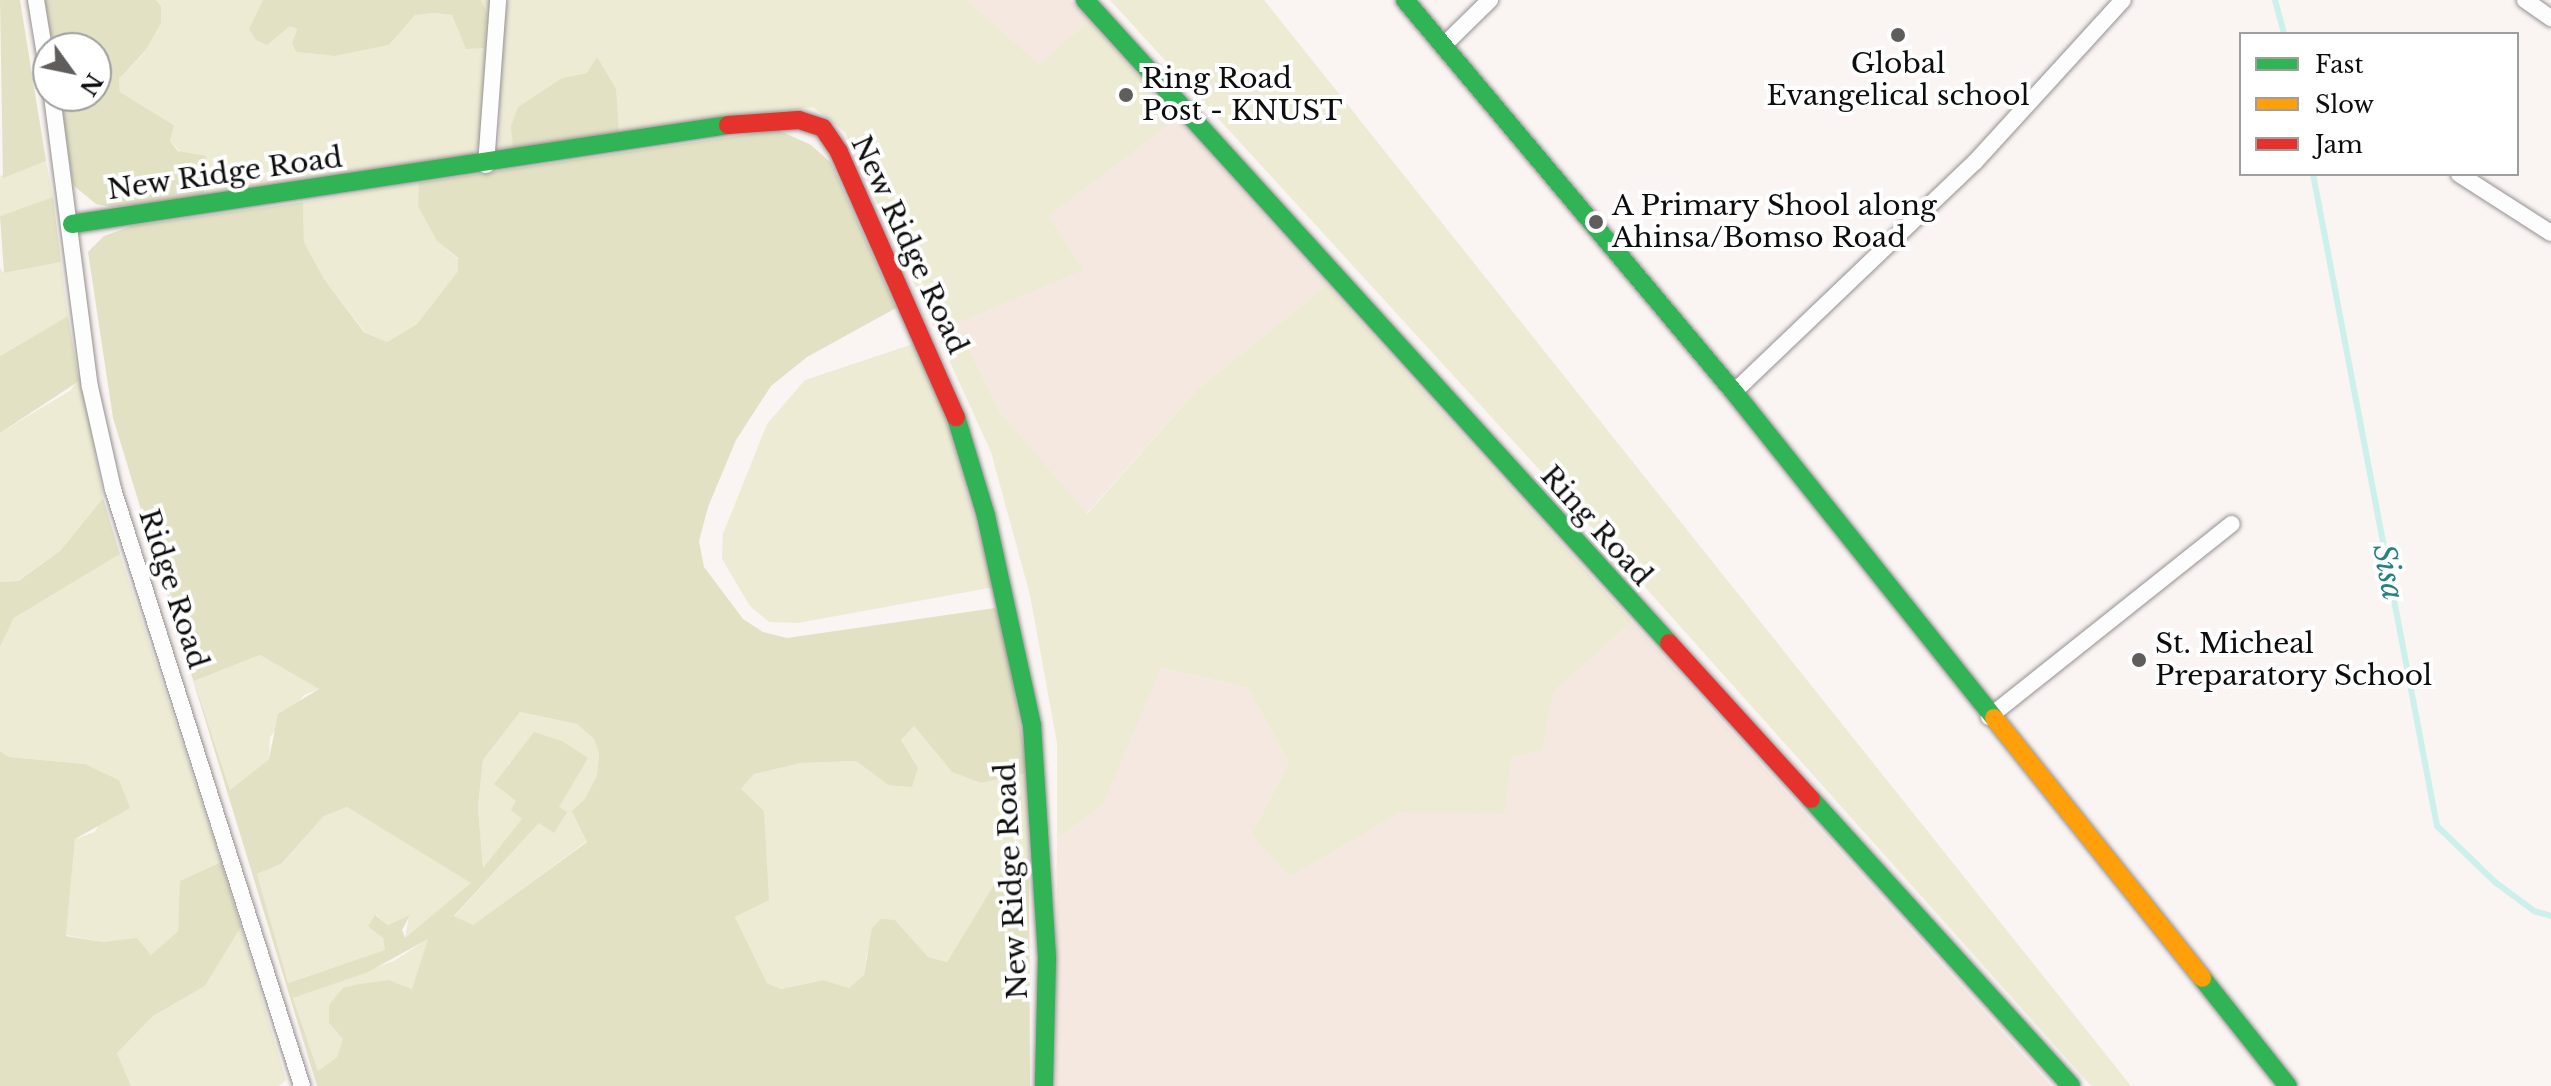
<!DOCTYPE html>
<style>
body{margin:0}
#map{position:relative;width:2551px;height:1086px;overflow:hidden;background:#faf4f2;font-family:"Libre Baskerville",serif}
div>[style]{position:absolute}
.farmland>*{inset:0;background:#f4e8e0}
.green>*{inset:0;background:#edebd4}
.forest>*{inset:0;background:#e2e1c4}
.stream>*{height:6px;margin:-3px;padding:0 3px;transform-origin:3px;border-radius:3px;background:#ccf0ec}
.roads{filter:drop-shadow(0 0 2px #949190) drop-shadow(0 0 2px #949190)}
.street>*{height:16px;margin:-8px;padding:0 8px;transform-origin:8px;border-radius:8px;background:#fefdfd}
.fast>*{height:18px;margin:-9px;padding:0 9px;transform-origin:9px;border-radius:9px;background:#30b455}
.slow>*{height:18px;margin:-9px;padding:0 9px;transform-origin:9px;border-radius:9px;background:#ff9f0a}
.jam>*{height:18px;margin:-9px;padding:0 9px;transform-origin:9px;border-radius:9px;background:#e5322d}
.dots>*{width:22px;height:22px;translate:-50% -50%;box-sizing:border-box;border:4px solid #fff;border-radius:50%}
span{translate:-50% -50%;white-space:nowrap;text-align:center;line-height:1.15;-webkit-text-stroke:8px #fff;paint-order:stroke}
.poi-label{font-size:28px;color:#0d0d0d}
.left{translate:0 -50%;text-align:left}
.street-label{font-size:28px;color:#0d0d0d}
.water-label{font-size:30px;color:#24827f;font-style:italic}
.legend{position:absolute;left:2239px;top:32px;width:280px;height:144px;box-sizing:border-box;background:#fff;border:2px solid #9e9e9e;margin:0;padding:10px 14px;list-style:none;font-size:24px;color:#0d0d0d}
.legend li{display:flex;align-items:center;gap:16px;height:40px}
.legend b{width:40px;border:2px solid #9e9e9e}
.north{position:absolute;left:32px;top:32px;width:80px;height:80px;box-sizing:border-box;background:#fff;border:2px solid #9e9e9e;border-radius:50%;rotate:123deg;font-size:22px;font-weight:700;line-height:32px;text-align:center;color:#0d0d0d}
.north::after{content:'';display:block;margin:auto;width:28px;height:36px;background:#605e5d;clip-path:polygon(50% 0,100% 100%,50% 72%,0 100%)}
</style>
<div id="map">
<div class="farmland">
<div style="clip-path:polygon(967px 0,1070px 0,1089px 21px,1039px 66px)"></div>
<div style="clip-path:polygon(1177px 119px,1327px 285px,1196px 391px,1086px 514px,1000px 412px,957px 324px,1084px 270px,1049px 216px)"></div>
<div style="clip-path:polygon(1632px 622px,2051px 1086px,1056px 1086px,1057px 839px,1103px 805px,1160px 668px,1248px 688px,1289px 763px,1251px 835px,1290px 877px,1401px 812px,1505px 812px,1512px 757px,1542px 751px,1554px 691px)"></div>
</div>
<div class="green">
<div style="clip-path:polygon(156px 0,263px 0,267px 44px,290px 25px,297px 28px,292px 43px,296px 52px,335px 56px,389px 45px,415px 14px,433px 13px,452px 15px,482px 50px,487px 14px,481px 0,495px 0,484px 139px,472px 156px,204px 198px,208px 179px,170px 141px,173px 124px,120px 92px,119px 79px,145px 52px,161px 6px)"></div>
<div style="clip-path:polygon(508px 0,967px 0,1039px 65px,1089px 21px,1177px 119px,1049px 216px,1084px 270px,957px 324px,1000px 412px,1087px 514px,1196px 391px,1327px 285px,1632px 622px,1554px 691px,1542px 751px,1512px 757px,1505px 813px,1401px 812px,1290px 877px,1251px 835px,1289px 763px,1248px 688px,1161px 668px,1103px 805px,1057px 839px,1057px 743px,1030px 595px,991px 452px,845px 132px,813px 107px,619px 134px,587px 73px,562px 78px,518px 107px,513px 149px,499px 148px,501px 45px)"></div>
<div style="clip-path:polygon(1110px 0,1264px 0,2131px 1086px,2091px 1086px,1569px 502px)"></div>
<div style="clip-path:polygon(46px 161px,53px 197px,0 216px,0 176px)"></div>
<div style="clip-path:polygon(419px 183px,437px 241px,458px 259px,458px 271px,417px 324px,387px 342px,365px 332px,324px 279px,304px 242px,303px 202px)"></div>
<div style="clip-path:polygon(61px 262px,68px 316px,0 356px,0 268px,4px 273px)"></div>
<div style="clip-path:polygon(913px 344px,941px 402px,994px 587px,798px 623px,769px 622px,750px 606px,722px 559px,723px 534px,767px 424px,805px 380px)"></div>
<div style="clip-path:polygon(81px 374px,103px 498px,60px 551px,17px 581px,0 582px,0 433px,71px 390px)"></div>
<div style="clip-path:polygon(120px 554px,221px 862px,181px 881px,178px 931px,150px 956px,137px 939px,103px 942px,66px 935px,75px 839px,95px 832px,119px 780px,85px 764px,9px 757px,0 751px,0 647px,14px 618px)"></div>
<div style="clip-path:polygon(260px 655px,319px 689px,304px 695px,270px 737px,269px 759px,230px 790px,194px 681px)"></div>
<div style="clip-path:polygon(520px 712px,577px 724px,594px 739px,599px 754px,597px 776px,584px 800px,587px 841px,473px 925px,454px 917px,540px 822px,554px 832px,558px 807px,534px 732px,512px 764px,508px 762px,523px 819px,483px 868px,478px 807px,483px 760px)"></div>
<div style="clip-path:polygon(914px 726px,952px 772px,981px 783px,1028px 773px,1029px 866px,1004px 868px,947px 962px,928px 957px,895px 920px,867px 953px,864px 975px,849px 988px,822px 980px,781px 989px,767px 983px,735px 917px,769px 899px,741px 789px,754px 774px,801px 763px,856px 761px,888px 785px,918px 766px,901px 740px)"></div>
<div style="clip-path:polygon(347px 807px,472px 883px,405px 938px,409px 916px,388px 925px,376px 915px,386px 950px,287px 983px,257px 874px,281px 864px,324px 816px)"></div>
<div style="clip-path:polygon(241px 927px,286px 1080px,279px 1086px,131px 1086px,117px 1053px,153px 1016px,205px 986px)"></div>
<div style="clip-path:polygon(429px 938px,412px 989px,389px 980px,329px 1023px,344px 1039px,337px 1057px,318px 1071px,293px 998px,394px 961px)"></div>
</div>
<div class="forest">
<div style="clip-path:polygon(0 0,20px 0,46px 161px,3px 178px)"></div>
<div style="clip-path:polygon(45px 0,156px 0,161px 6px,161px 23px,145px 51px,119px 79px,120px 92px,174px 125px,170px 141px,178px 151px,206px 156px,204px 198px,111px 207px,96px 204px,73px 185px,60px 96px,96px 96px,96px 48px,52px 48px)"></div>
<div style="clip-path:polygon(263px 0,481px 0,487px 13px,484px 48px,466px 49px,452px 15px,433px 13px,415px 15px,389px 45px,335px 56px,296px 52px,292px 43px,297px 29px,290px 26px,267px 45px,256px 40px,249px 29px)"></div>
<div style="clip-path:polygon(597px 57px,616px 89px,619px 134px,513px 149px,511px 126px,518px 107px,562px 78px,587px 73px)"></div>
<div style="clip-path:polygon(evenodd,778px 130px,811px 145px,831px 163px,896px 308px,807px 357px,771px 386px,736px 440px,708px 507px,699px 541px,704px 567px,743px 619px,763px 632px,787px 638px,995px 608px,1002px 618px,1028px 773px,981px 783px,952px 772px,914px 726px,901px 740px,918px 767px,912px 787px,888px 785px,856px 761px,801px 763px,754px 774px,741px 789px,764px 811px,769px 900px,735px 917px,767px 983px,781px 989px,823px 980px,849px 988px,864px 975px,872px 928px,881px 919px,895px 920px,928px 957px,947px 962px,1004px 868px,1029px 866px,1030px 1086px,317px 1086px,113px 418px,88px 252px,104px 236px,132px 226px,303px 202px,304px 242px,324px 279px,364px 332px,387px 342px,417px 324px,458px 271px,458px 258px,437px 241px,418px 206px,419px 183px,778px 130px,260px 655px,319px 689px,278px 714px,269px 759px,230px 790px,194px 681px,260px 655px,778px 130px,520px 712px,577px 724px,594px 739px,599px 754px,597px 776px,584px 800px,572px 811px,587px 842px,473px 925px,454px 916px,539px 823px,554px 833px,567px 812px,559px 807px,588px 758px,562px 741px,534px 732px,494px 784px,516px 801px,511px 810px,522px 819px,483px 868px,478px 807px,483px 760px,520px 712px,778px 130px,347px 807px,471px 883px,405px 938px,402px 930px,410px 915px,388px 925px,375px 915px,368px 926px,383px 938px,385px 950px,288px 983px,257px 874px,281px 864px,324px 816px,347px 807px,778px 130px,428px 939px,412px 989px,389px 980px,360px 984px,343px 988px,329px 1005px,329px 1023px,343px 1039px,337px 1057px,318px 1071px,293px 998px,368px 972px,428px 939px)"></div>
<div style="clip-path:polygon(53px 197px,61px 262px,4px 273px,0 216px)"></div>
<div style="clip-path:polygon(68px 316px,79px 381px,0 433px,0 356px)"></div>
<div style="clip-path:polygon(103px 498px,120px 554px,14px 618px,0 647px,0 582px,18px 581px,60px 551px)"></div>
<div style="clip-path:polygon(0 751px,9px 757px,85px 764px,119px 780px,130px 808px,75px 839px,66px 936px,103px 942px,137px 938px,151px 955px,178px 931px,180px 881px,221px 862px,241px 927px,205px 986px,153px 1016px,117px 1053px,131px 1086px,0 1086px)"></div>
</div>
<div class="stream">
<div style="left:2275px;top:0;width:35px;rotate:75deg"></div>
<div style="left:2313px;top:174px;width:664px;rotate:79.23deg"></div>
<div style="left:2437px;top:826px;width:81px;rotate:44deg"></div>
<div style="left:2495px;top:882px;width:49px;rotate:36.6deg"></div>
<div style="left:2534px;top:911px;width:18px;rotate:16deg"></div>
</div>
<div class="roads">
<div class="street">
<div style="left:36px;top:0;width:74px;rotate:80.7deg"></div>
<div style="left:2525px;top:0;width:32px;rotate:35deg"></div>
<div style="left:1443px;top:46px;width:66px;rotate:-44.4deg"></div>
<div style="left:52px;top:96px;width:293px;rotate:82.6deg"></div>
<div style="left:90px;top:387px;width:105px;rotate:77.3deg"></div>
<div style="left:113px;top:489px;width:626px;rotate:72.43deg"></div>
<div style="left:486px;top:165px;width:165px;rotate:-85.8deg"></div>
<div style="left:2459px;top:174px;width:109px;rotate:32.7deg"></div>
<div style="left:1734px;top:392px;width:333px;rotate:-43.7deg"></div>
<div style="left:1975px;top:162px;width:219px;rotate:-47.6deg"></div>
<div style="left:1989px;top:717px;width:310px;rotate:-38.5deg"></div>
</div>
<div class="fast">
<div style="left:1085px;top:0;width:869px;rotate:47.75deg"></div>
<div style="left:1405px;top:0;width:512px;rotate:49.99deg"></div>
<div style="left:1734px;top:392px;width:417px;rotate:51.4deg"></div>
<div style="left:72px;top:224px;width:663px;rotate:-8.58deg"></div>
<div style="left:956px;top:417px;width:103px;rotate:73.1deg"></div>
<div style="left:986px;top:516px;width:214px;rotate:77.6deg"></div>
<div style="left:1032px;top:725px;width:234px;rotate:86.3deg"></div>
<div style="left:1047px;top:959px;width:127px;rotate:91.4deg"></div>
<div style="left:1811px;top:799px;width:387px;rotate:47.8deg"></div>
<div style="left:2202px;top:978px;width:138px;rotate:51.5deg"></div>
</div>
<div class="slow">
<div style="left:1994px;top:718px;width:333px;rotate:51.3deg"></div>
</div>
<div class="jam">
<div style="left:728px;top:125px;width:71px;rotate:-4deg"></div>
<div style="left:799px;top:120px;width:25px;rotate:18deg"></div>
<div style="left:823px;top:128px;width:29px;rotate:56deg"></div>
<div style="left:839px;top:152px;width:290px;rotate:66.2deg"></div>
<div style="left:1669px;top:643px;width:211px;rotate:47.7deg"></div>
</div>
</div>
<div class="dots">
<div style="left:1898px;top:35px;background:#605e5d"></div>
<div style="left:1126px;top:95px;background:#605e5d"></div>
<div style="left:1596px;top:222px;background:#605e5d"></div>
<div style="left:2139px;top:660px;background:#605e5d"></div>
</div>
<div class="poi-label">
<span style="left:1898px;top:80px">Global<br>Evangelical school</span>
<span class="left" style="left:1142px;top:95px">Ring Road<br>Post - KNUST</span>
<span class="left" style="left:1612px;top:222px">A Primary Shool along<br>Ahinsa/Bomso Road</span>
<span class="left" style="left:2155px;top:660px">St. Micheal<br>Preparatory School</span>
</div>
<div class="street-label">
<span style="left:225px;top:174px;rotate:-8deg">New Ridge Road</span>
<span style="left:909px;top:245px;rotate:65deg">New Ridge Road</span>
<span style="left:1596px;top:526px;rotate:48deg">Ring Road</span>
<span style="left:173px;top:589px;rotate:72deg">Ridge Road</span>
<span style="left:1012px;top:881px;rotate:-93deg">New Ridge Road</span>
</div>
<div class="water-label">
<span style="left:2388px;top:572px;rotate:79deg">Sisa</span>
</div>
<ul class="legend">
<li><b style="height:10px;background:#30b455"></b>Fast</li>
<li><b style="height:10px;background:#ff9f0a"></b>Slow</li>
<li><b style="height:10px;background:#e5322d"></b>Jam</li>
</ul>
<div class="north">N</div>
</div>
